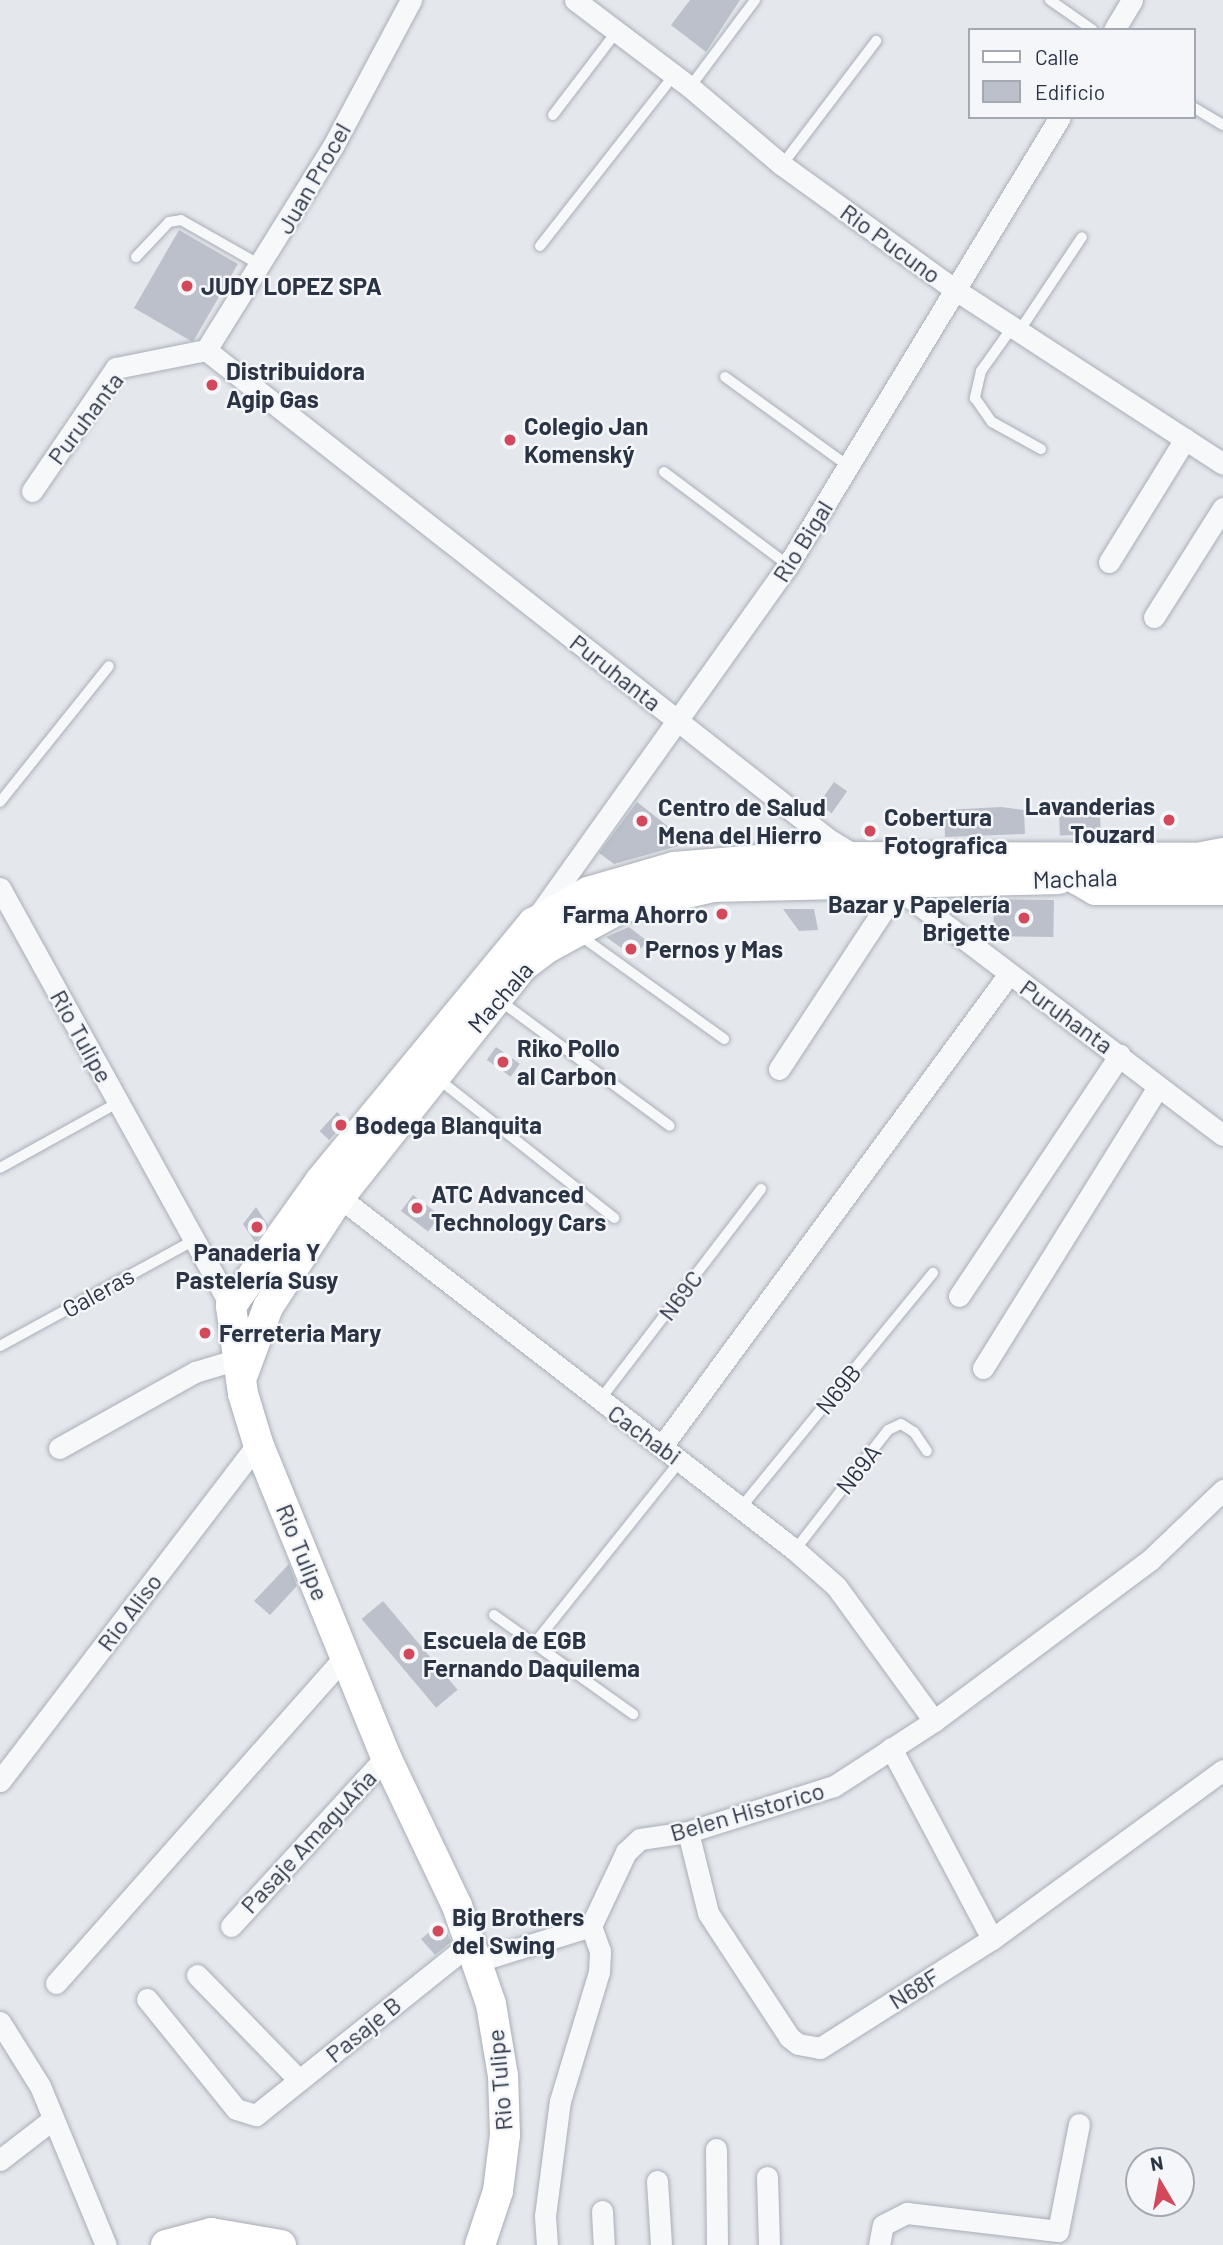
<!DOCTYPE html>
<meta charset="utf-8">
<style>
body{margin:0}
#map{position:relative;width:1223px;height:2245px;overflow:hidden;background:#e4e7ec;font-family:Barlow,sans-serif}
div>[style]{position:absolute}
.building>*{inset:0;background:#bbc0ca;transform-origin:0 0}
.roads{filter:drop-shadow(0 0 2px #a9aeb7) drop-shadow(0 0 2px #a9aeb7)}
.lane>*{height:10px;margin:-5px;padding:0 5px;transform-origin:5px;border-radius:5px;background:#f7f8fa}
.street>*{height:21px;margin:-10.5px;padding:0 10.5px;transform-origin:10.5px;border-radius:10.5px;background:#f7f8fa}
.secondary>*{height:30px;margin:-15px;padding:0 15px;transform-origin:15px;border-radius:15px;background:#fff}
.primary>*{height:33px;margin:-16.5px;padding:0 16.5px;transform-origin:16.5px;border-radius:16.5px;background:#fff}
.dots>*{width:19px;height:19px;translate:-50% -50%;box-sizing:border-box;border:4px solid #f4f6f9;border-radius:50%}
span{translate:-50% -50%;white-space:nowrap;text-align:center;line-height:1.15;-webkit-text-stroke:5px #f4f6f9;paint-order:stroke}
.street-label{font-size:24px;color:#2b3445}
.poi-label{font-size:24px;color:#2b3445;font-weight:700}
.left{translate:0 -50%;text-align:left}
.right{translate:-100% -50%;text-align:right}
.legend{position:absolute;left:968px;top:28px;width:228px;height:91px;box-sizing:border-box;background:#f4f6f9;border:2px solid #a4a8b1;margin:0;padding:9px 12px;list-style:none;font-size:21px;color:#2b3445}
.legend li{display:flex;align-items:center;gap:14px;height:35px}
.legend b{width:35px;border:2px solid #a4a8b1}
.north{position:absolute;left:1125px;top:2147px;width:70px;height:70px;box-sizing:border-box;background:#f4f6f9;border:2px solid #a4a8b1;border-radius:50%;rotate:350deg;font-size:19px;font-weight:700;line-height:28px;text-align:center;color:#2b3445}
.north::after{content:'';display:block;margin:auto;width:24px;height:32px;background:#d1495b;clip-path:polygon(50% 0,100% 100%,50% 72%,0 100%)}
</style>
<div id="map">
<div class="building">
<div style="clip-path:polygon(690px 0,740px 0,706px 52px,671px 25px)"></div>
<div style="left:179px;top:230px;width:68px;height:90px;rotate:30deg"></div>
<div style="left:834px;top:782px;width:16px;height:27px;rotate:35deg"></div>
<div style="clip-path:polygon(637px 802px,689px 843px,614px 864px,599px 853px)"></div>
<div style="clip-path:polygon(1001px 807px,1024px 810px,1025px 834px,945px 837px,944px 810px)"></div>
<div style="left:1100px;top:811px;width:23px;height:41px;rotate:88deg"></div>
<div style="left:994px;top:899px;width:60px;height:37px;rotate:1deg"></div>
<div style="clip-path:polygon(783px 909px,814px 909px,818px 930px,799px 931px)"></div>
<div style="clip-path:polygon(629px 927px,647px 941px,634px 957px,606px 937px)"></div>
<div style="left:496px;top:1047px;width:29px;height:16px;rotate:35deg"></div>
<div style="left:337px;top:1112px;width:13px;height:26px;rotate:42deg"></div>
<div style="left:413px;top:1195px;width:34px;height:20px;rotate:37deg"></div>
<div style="clip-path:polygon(256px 1207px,268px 1225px,255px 1242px,243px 1224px)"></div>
<div style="clip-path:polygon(289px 1564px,297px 1586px,270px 1615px,254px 1601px)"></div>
<div style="left:383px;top:1601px;width:116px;height:28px;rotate:50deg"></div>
<div style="clip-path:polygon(442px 1922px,451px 1942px,435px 1955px,421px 1939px)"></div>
</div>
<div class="roads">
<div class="lane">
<div style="left:1050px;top:0;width:52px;rotate:34.9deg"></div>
<div style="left:690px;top:87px;width:109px;rotate:-53.2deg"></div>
<div style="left:1193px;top:107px;width:35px;rotate:31deg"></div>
<div style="left:553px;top:115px;width:106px;rotate:-52.7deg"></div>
<div style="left:782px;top:165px;width:156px;rotate:-52.8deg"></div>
<div style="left:540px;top:246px;width:217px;rotate:-51.9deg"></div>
<div style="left:136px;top:257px;width:48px;rotate:-46.7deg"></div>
<div style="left:169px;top:222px;width:12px;rotate:-9deg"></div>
<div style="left:181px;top:220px;width:93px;rotate:29.6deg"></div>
<div style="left:1011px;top:329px;width:52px;rotate:125.5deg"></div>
<div style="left:981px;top:371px;width:28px;rotate:103deg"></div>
<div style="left:975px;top:398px;width:29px;rotate:55deg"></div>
<div style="left:992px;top:422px;width:56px;rotate:28.9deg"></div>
<div style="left:1018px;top:333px;width:115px;rotate:-56.3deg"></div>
<div style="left:725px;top:377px;width:152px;rotate:35.9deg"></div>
<div style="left:664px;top:472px;width:155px;rotate:36.9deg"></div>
<div style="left:0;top:802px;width:174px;rotate:-51.3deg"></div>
<div style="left:578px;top:934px;width:180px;rotate:35.7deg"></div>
<div style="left:499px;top:1000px;width:212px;rotate:36.4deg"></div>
<div style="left:437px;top:1078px;width:226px;rotate:38.3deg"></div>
<div style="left:0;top:1168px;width:136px;rotate:-29deg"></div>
<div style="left:0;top:1346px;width:223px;rotate:-28.6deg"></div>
<div style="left:599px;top:1401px;width:267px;rotate:-52.6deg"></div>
<div style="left:743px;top:1505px;width:300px;rotate:-50.7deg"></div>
<div style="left:795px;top:1550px;width:152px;rotate:-52.2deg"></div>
<div style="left:888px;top:1430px;width:14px;rotate:-25deg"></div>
<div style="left:901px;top:1424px;width:15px;rotate:32deg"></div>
<div style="left:914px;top:1432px;width:23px;rotate:56deg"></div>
<div style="left:494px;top:1615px;width:171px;rotate:35.5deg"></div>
<div style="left:534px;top:1644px;width:236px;rotate:-51.4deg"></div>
</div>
<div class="street">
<div style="left:575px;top:0;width:144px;rotate:37.1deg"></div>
<div style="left:690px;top:87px;width:121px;rotate:40.3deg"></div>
<div style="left:782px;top:165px;width:216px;rotate:35.8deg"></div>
<div style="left:957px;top:291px;width:317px;rotate:33deg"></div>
<div style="left:1114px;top:30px;width:35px;rotate:-59deg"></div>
<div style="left:206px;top:350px;width:791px;rotate:38.17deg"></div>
<div style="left:828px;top:839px;width:33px;rotate:31deg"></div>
<div style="left:206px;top:350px;width:240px;rotate:-58.1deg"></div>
<div style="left:333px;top:146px;width:166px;rotate:-61.9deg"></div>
<div style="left:32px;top:491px;width:149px;rotate:-55.7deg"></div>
<div style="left:116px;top:368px;width:92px;rotate:-11.3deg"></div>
<div style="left:1109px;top:562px;width:145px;rotate:-58.3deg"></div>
<div style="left:1154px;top:617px;width:129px;rotate:-57.7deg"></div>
<div style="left:884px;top:878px;width:425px;rotate:37.2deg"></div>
<div style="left:0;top:888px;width:478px;rotate:61.1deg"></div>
<div style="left:537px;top:917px;width:432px;rotate:-54.5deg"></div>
<div style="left:788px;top:565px;width:524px;rotate:-58.74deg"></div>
<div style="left:779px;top:1069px;width:188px;rotate:-56.7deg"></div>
<div style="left:882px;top:912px;width:30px;rotate:-70deg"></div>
<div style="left:330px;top:1190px;width:588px;rotate:37.75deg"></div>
<div style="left:795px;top:1550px;width:55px;rotate:41.3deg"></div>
<div style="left:836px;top:1586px;width:167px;rotate:54deg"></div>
<div style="left:959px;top:1296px;width:290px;rotate:-56.3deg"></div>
<div style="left:983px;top:1368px;width:331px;rotate:-58.1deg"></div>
<div style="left:662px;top:1446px;width:586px;rotate:-53.68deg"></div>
<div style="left:59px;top:1448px;width:156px;rotate:-29.2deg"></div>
<div style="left:195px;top:1372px;width:45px;rotate:-16.8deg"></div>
<div style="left:891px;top:1748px;width:216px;rotate:62.1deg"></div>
<div style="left:0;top:1781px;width:425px;rotate:-52.6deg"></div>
<div style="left:688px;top:1832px;width:83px;rotate:76.1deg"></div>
<div style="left:708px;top:1913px;width:148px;rotate:56.8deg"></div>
<div style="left:789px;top:2037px;width:11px;rotate:38deg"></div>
<div style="left:798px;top:2044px;width:22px;rotate:10deg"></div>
<div style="left:820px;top:2048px;width:204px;rotate:-32.4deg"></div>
<div style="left:992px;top:1939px;width:286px;rotate:-36.2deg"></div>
<div style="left:231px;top:1926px;width:229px;rotate:-47.5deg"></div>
<div style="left:478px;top:1961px;width:118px;rotate:-17.2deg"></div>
<div style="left:197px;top:1975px;width:146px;rotate:45.8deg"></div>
<div style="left:56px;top:1983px;width:438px;rotate:-48.5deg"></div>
<div style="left:147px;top:1999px;width:141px;rotate:51deg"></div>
<div style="left:236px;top:2109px;width:21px;rotate:17deg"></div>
<div style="left:256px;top:2115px;width:275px;rotate:-38.7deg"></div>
<div style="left:0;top:2022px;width:75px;rotate:58deg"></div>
<div style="left:40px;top:2086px;width:172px;rotate:67.5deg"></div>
<div style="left:716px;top:2149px;width:96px;rotate:89.4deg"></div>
<div style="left:0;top:2160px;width:67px;rotate:-37.7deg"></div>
<div style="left:767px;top:2177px;width:68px;rotate:88.3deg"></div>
<div style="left:657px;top:2181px;width:64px;rotate:86.4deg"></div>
<div style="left:602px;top:2211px;width:34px;rotate:87deg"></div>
<div style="left:547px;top:2245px;width:29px;rotate:-94deg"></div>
<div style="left:545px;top:2216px;width:116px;rotate:-82.6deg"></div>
<div style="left:560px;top:2101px;width:135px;rotate:-73.2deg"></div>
<div style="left:599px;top:1972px;width:21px;rotate:-87deg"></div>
<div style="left:600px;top:1951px;width:27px;rotate:-110deg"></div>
<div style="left:591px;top:1926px;width:82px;rotate:-64.7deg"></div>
<div style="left:626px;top:1852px;width:19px;rotate:-43deg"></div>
<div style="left:640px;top:1839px;width:49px;rotate:-8.3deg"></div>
<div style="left:688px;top:1832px;width:153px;rotate:-17.5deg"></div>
<div style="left:834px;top:1786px;width:119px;rotate:-33deg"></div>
<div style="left:934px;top:1721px;width:271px;rotate:-36.7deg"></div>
<div style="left:1151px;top:1559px;width:100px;rotate:-43.8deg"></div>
<div style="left:879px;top:2245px;width:20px;rotate:-79deg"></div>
<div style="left:883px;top:2225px;width:27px;rotate:-27deg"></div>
<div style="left:907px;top:2213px;width:152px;rotate:6.8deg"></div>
<div style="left:1058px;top:2231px;width:109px;rotate:-78.9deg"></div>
</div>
<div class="secondary">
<div style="left:243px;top:1374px;width:72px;rotate:-69.5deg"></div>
<div style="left:268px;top:1307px;width:130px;rotate:-56.9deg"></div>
<div style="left:339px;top:1198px;width:295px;rotate:-51.6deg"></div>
<div style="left:522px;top:967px;width:31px;rotate:-37deg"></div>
<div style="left:547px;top:948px;width:84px;rotate:-28.4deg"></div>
<div style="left:621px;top:908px;width:94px;rotate:-12.9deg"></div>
<div style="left:713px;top:887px;width:346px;rotate:-1.3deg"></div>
<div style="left:166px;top:2245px;width:47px;rotate:-14.9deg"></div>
<div style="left:211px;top:2233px;width:71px;rotate:9.7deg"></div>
<div style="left:480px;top:2245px;width:57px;rotate:-71.6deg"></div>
<div style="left:498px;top:2191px;width:56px;rotate:-82.9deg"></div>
<div style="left:505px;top:2135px;width:59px;rotate:-91.9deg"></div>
<div style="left:503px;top:2076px;width:73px;rotate:-99.5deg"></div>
<div style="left:491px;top:2004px;width:104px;rotate:-109.1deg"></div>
<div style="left:457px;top:1906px;width:165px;rotate:-115.5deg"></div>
<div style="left:386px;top:1757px;width:339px;rotate:-112.2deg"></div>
<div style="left:258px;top:1443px;width:51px;rotate:-107deg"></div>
<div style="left:243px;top:1394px;width:89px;rotate:-97.8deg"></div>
<div style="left:231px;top:1306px;width:153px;rotate:-54.5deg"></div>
<div style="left:320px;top:1181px;width:335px;rotate:-50.5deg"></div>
<div style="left:533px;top:923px;width:63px;rotate:-29.4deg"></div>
<div style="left:588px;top:892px;width:90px;rotate:-16.2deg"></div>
<div style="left:674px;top:867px;width:118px;rotate:-4.8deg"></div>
<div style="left:792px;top:857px;width:431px;rotate:0.1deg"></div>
</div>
<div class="primary">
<div style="left:1202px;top:858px;width:21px;rotate:-11deg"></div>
<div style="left:1077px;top:860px;width:18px;rotate:87deg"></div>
<div style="left:1078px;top:878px;width:20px;rotate:30deg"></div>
<div style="left:1095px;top:888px;width:128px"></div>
</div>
</div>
<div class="dots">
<div style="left:187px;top:286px;background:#d1495b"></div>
<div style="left:212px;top:385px;background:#d1495b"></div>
<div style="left:510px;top:440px;background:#d1495b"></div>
<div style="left:1169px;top:820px;background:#d1495b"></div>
<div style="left:642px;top:821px;background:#d1495b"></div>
<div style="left:870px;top:831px;background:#d1495b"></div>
<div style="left:722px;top:914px;background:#d1495b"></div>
<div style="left:1024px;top:918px;background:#d1495b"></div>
<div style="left:631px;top:949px;background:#d1495b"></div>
<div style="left:503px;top:1062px;background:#d1495b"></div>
<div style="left:341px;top:1125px;background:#d1495b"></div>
<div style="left:417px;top:1208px;background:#d1495b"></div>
<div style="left:257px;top:1227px;background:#d1495b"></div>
<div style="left:205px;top:1333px;background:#d1495b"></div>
<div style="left:409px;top:1654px;background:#d1495b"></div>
<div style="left:438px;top:1931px;background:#d1495b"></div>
</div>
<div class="street-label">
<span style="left:313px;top:178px;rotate:-60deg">Juan Procel</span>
<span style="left:891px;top:243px;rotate:36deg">Rio Pucuno</span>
<span style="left:85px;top:418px;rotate:-53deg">Puruhanta</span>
<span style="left:802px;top:541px;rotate:-58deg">Rio Bigal</span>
<span style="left:616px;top:672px;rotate:38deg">Puruhanta</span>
<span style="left:1075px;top:878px;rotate:-2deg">Machala</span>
<span style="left:500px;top:997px;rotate:-49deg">Machala</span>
<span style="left:1067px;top:1016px;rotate:36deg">Puruhanta</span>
<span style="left:82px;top:1036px;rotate:61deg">Rio Tulipe</span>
<span style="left:98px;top:1292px;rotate:-29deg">Galeras</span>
<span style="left:680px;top:1295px;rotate:-53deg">N69C</span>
<span style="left:838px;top:1389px;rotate:-51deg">N69B</span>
<span style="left:645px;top:1434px;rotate:36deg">Cachabi</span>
<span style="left:858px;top:1469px;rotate:-52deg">N69A</span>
<span style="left:303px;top:1552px;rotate:68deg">Rio Tulipe</span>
<span style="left:129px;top:1612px;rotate:-53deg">Rio Aliso</span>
<span style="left:747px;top:1811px;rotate:-16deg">Belen Historico</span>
<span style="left:308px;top:1841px;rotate:-47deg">Pasaje AmaguAña</span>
<span style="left:914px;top:1988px;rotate:-32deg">N68F</span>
<span style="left:363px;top:2029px;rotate:-39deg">Pasaje B</span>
<span style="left:499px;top:2080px;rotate:-95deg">Rio Tulipe</span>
</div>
<div class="poi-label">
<span class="left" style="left:201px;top:286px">JUDY LOPEZ SPA</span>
<span class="left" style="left:226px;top:385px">Distribuidora<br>Agip Gas</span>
<span class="left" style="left:524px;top:440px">Colegio Jan<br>Komenský</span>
<span class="right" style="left:1155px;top:820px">Lavanderias<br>Touzard</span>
<span class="left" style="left:658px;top:821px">Centro de Salud<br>Mena del Hierro</span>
<span class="left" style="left:884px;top:831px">Cobertura<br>Fotografica</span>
<span class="right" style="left:1010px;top:918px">Bazar y Papelería<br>Brigette</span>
<span class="right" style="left:708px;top:914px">Farma Ahorro</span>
<span class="left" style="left:645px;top:949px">Pernos y Mas</span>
<span class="left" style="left:517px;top:1062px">Riko Pollo<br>al Carbon</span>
<span class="left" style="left:355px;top:1125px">Bodega Blanquita</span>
<span class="left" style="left:431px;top:1208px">ATC Advanced<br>Technology Cars</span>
<span style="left:257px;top:1266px">Panaderia Y<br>Pastelería Susy</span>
<span class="left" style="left:219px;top:1333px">Ferreteria Mary</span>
<span class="left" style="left:423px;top:1654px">Escuela de EGB<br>Fernando Daquilema</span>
<span class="left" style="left:452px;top:1931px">Big Brothers<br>del Swing</span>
</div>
<ul class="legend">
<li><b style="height:9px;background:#fff"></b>Calle</li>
<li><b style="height:19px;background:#bbc0ca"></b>Edificio</li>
</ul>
<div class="north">N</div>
</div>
